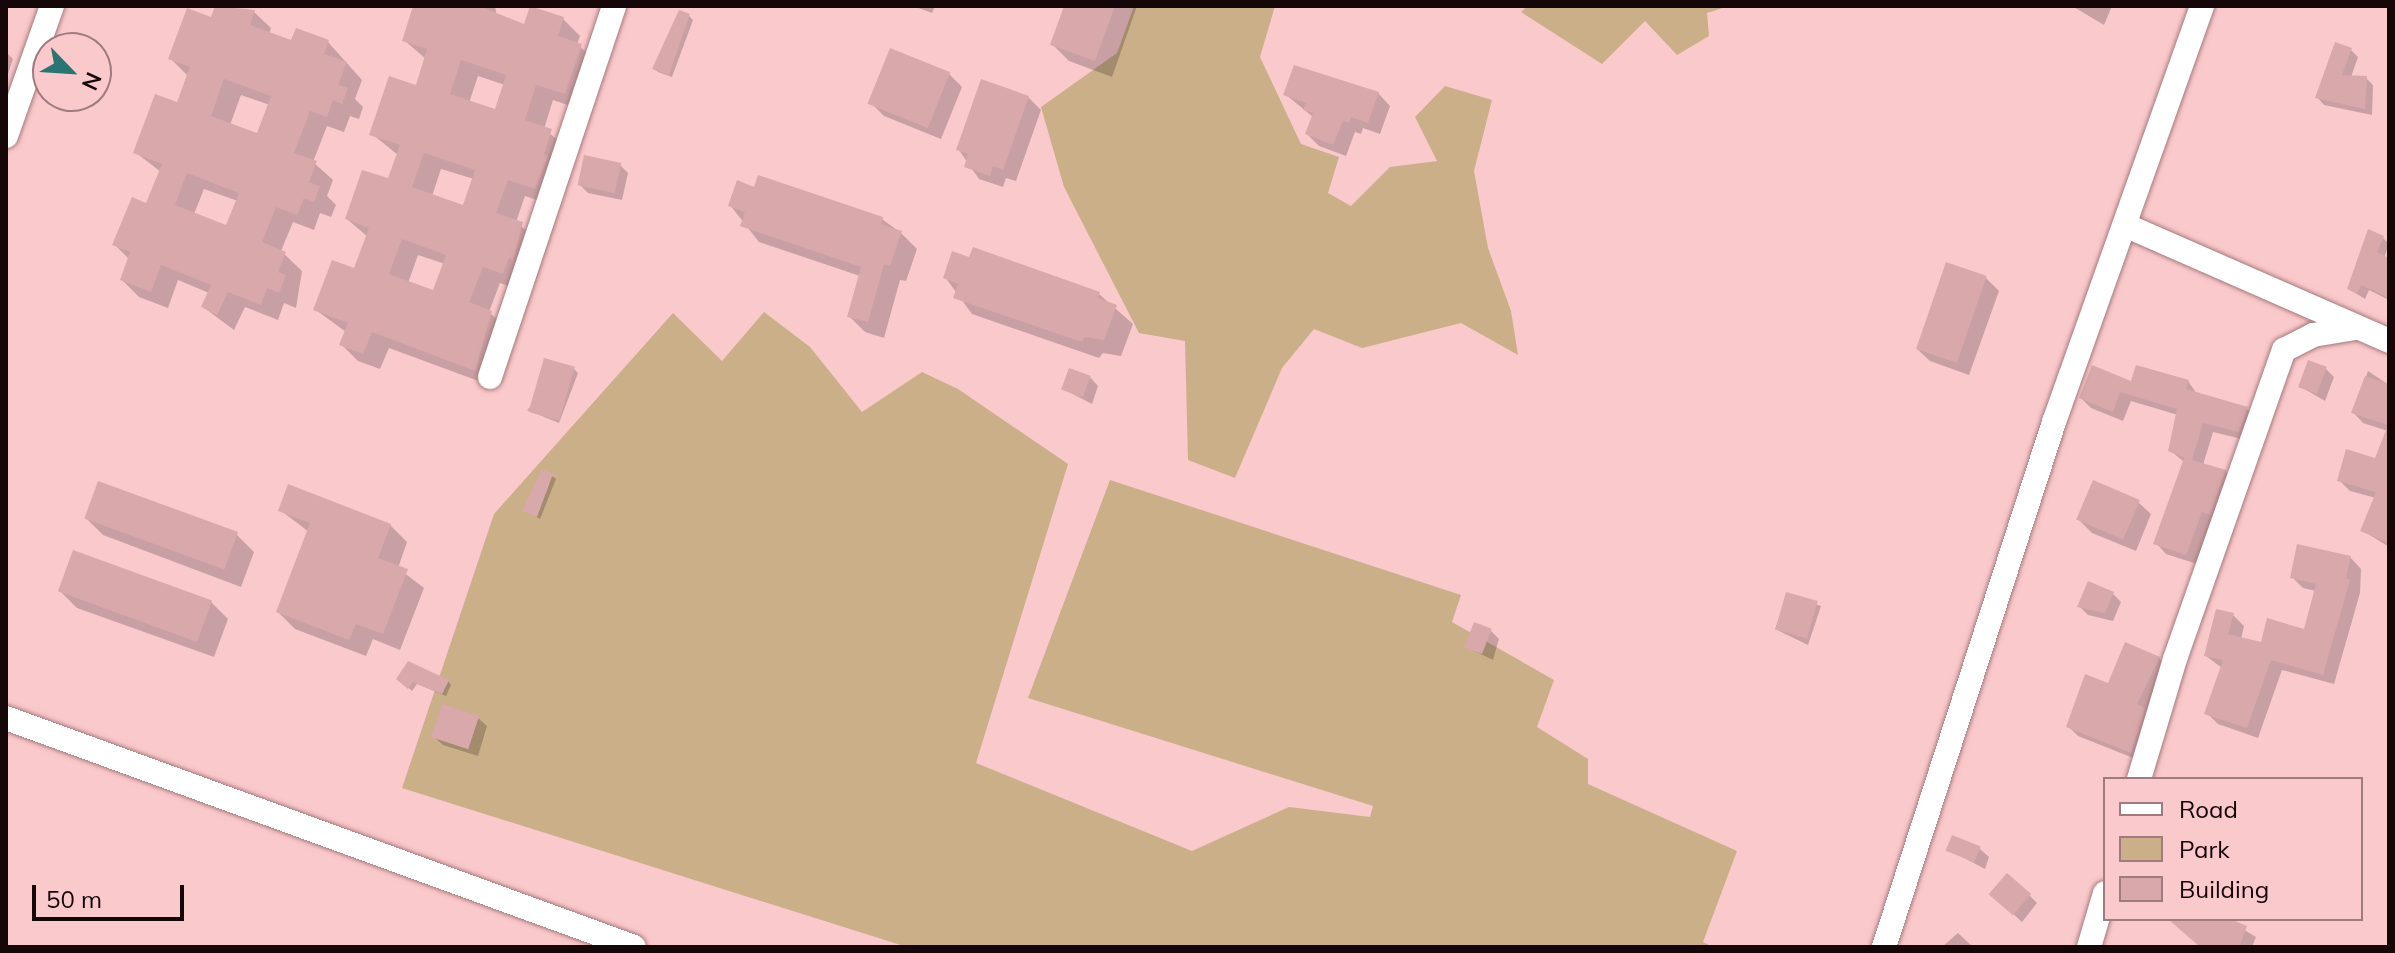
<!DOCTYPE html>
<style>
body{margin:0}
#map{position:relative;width:2395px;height:953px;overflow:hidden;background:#fac9cc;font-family:Mulish,sans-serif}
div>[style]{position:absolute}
.green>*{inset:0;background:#cbaf89}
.shadow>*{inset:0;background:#0003}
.building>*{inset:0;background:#d8a8ab;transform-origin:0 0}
.roads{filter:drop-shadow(0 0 2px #a6797c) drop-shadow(0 0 2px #a6797c)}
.minor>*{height:24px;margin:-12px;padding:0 12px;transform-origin:12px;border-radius:12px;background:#fff}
span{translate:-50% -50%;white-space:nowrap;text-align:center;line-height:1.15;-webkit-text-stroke:6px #fac9cc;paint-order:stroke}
.frame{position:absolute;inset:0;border:8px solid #150608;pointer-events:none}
.legend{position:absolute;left:2103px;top:777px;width:260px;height:144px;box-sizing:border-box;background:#fac9cc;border:2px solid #9e7b7e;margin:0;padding:10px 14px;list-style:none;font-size:24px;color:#150608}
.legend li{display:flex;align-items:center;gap:16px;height:40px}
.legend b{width:40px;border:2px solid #9e7b7e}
.north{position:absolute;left:32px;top:32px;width:80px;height:80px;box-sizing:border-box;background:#fac9cc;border:2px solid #9e7b7e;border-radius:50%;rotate:115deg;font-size:22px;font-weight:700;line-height:32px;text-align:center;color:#150608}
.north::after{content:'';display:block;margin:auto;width:28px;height:36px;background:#2a7473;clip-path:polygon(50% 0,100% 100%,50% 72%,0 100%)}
.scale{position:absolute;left:32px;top:885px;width:152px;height:36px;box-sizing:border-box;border:4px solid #150608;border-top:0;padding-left:10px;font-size:24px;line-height:28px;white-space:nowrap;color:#150608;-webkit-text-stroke:6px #fac9cc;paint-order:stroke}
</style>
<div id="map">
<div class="green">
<div style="clip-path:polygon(1134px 6px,1275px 6px,1260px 57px,1301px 144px,1339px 157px,1328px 193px,1351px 206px,1390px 167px,1437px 161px,1415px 117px,1445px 86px,1492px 100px,1474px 171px,1488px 248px,1511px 311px,1518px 355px,1461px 323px,1362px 348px,1314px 329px,1282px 368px,1235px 478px,1188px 460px,1185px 341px,1139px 333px,1064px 187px,1041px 107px,1117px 53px)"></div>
<div style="clip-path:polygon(1527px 6px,1729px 6px,1707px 13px,1709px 36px,1677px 55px,1645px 21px,1602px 64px,1521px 12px)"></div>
<div style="clip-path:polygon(764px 312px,810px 347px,862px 412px,922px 372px,958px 389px,1068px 464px,976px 763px,1192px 851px,1289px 807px,1370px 817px,1373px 806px,1028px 698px,1110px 480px,1461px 595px,1452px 622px,1554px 680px,1537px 727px,1588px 759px,1588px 784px,1737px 851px,1703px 942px,1713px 947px,907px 947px,402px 788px,494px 514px,673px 313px,722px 361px)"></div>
</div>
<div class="shadow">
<div style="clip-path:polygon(evenodd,217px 6px,254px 12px,271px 28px,269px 34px,293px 42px,328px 42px,362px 80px,355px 99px,363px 107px,359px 119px,350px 116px,344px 132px,327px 126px,313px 162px,333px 180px,327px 196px,336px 205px,331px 217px,320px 213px,314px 230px,293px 222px,281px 251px,302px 271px,296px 308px,284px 303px,278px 320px,245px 307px,234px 330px,203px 307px,209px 293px,178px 280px,168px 308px,139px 297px,122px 280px,130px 260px,114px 244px,148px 206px,161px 172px,135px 152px,178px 105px,187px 75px,170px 58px,212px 20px,217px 6px,241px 95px,270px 105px,258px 136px,230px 125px,241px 95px,217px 6px,204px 189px,238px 201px,227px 228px,194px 214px,204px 189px)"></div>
<div style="clip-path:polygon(evenodd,415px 6px,495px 6px,497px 18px,525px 27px,563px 19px,580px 36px,577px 44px,598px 63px,582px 110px,553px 100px,544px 129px,568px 148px,552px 205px,525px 196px,516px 222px,539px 241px,520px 290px,500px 283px,489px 312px,507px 329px,492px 386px,389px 348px,380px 369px,358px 361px,341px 344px,346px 332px,316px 310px,355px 271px,368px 237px,347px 219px,389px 181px,398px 155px,372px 134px,417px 88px,426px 59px,404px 40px,415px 6px,478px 76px,505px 85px,496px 112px,469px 103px,478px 76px,415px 6px,441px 169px,474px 179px,464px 207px,432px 196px,441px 169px,415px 6px,418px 255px,445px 264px,434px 293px,408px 283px,418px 255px)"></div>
<div style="clip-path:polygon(913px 6px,935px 6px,932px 13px)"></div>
<div style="clip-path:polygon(1066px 6px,1137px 6px,1112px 77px,1069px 61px,1052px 44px)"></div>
<div style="clip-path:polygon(2072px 6px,2112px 6px,2104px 25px)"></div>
<div style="clip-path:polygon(689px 16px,693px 20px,672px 77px,658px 72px,654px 69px)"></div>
<div style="clip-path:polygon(2351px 50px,2358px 57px,2351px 77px,2366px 78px,2373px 85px,2372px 115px,2324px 105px,2317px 97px)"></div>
<div style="clip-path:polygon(6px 52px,13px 59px,6px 80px)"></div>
<div style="clip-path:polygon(949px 74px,962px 87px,941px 139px,884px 116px,871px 103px)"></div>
<div style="clip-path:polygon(1378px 93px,1390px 106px,1380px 134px,1363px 128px,1361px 134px,1355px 132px,1346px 156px,1319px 146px,1307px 134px,1313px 117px,1285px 94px)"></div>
<div style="clip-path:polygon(1028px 97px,1041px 110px,1016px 181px,1006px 178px,1003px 187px,979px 179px,959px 150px)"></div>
<div style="clip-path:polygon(620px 165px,628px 173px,622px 200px,588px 193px,579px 184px)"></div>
<div style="clip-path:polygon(730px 205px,882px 219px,901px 233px,917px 249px,906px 281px,900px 280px,884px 338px,865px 332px,849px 316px,860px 276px,759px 242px)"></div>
<div style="clip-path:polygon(2383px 238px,2389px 244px,2384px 258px,2389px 261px,2389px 300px,2369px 290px,2365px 299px,2349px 289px)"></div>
<div style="clip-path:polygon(945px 277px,1099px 294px,1133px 324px,1121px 356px,1103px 353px,1099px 358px,972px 314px)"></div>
<div style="clip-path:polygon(1986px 278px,1999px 291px,1969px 375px,1930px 361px,1917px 349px)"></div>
<div style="clip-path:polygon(574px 369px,578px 373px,559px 423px,527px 410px)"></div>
<div style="clip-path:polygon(2326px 369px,2334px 377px,2325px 401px,2301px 387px)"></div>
<div style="clip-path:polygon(2368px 371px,2389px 385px,2389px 547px,2362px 530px,2376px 498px,2350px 491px,2339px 480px,2376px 460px,2388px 431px,2363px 423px,2353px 412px)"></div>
<div style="clip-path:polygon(1090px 377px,1098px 386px,1092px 404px,1065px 390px)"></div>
<div style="clip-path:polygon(2188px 381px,2197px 394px,2247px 409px,2257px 419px,2250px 441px,2213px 432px,2203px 465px,2225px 471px,2235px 482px,2197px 564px,2166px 554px,2156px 543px,2184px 462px,2170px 450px,2178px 415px,2131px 401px,2123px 421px,2091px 408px,2081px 398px,2133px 383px)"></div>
<div style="clip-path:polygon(552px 476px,556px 479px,540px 519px,525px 510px)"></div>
<div style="clip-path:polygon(2138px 502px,2151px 514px,2136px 551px,2092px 533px,2079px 520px)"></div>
<div style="clip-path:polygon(280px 510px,390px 525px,407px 542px,398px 568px,424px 588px,400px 650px,373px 639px,366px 656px,295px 629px,278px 612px,309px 532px)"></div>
<div style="clip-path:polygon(86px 518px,237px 535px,254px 552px,241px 587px,103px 535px)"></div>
<div style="clip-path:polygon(2350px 557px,2361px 569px,2360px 593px,2334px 684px,2282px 670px,2258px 738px,2218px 724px,2207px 713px,2222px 668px,2206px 656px,2233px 615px,2244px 626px,2241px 639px,2262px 644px,2305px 631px,2316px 591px,2303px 588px,2292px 577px)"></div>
<div style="clip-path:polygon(60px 591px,211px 602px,228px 619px,214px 657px,77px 608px)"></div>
<div style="clip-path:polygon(2112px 593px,2121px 602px,2113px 621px,2088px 615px,2080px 607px)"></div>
<div style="clip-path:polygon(1788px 595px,1821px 606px,1808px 645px,1775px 629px)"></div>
<div style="clip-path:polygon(1491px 631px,1499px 639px,1493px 660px,1468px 648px)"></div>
<div style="clip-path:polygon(2159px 658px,2168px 668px,2141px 761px,2078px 736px,2068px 726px,2109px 685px)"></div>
<div style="clip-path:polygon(399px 679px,448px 681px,451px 685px,446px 696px,417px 684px,412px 691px)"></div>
<div style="clip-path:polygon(478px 718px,487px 726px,478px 756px,443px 745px,434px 737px)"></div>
<div style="clip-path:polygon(1947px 849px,1980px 849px,1989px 857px,1985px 869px)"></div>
<div style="clip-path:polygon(2029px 895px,2037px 903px,2022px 922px,2000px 902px)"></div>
<div style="clip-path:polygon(2169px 919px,2226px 919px,2256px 937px,2252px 947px,2201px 947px)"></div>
<div style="clip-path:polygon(1958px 933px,1973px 947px,1942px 947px)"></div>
</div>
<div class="building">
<div style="clip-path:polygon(evenodd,215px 6px,255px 10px,250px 25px,291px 40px,296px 28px,329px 40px,324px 54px,347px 62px,338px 85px,348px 88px,342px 104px,333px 100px,327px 117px,310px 111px,294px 153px,317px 161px,309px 182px,320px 186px,314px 202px,304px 198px,297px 215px,276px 207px,262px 242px,286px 252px,278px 272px,286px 275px,279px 293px,267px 288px,261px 305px,228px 292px,217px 315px,201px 307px,211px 285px,161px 265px,151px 292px,120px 280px,130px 252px,112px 245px,132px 197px,146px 203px,162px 164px,133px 153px,155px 94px,177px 102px,190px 67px,168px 59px,187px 8px,211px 17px,215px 6px,224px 79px,271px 96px,257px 133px,211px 116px,224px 79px,215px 6px,187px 173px,239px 193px,226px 225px,175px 205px,187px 173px)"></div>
<div style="clip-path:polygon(evenodd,413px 6px,479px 6px,524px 24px,530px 6px,564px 17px,558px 36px,582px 44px,565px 94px,536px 85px,525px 120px,552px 129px,544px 154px,548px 156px,535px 189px,508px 180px,496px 213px,523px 222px,513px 260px,509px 258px,503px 274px,483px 267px,469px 302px,492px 311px,475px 371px,372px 332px,363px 354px,339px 345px,348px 323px,313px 310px,332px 260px,354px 268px,369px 228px,345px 219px,362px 170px,388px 178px,400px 145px,369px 135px,389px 76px,416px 85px,427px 49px,402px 41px,413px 6px,461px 60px,506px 75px,495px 109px,450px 94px,461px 60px,413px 6px,424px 153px,475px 170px,463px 205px,412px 187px,424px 153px,413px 6px,402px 239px,446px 255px,433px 290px,389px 274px,402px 239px)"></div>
<div style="clip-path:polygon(1064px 6px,1115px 6px,1095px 61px,1050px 45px)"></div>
<div style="clip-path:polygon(679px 10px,690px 14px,669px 75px,652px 69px)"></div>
<div style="clip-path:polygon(2335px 42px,2352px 48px,2342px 75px,2367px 76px,2365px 109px,2315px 98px)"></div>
<div style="left:890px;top:48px;width:65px;height:60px;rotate:22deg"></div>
<div style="clip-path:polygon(1294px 65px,1379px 92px,1368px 123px,1351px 117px,1349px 123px,1343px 121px,1333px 145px,1305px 134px,1313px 113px,1303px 110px,1306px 103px,1283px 95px)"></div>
<div style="clip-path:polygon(981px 79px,1029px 96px,1003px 170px,993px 166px,990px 176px,964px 167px,968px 154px,956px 150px)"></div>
<div style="left:584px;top:155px;width:38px;height:31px;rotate:12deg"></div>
<div style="clip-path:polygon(758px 175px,883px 217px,881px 224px,902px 231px,890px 266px,884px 264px,868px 322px,847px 317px,861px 267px,740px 226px,745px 212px,728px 206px,737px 180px,754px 187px)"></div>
<div style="clip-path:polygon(2368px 229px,2384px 236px,2377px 252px,2389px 258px,2389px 298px,2361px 285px,2357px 294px,2347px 289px)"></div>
<div style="clip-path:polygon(973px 247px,1100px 292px,1098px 298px,1117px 305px,1104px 340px,1085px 337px,1082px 342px,953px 298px,958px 284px,943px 278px,952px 251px,969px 257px)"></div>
<div style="left:1946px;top:262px;width:43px;height:92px;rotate:19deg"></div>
<div style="left:544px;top:358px;width:32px;height:56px;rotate:16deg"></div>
<div style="left:2308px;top:360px;width:20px;height:29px;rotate:20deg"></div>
<div style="clip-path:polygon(2092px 365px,2131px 381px,2136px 365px,2189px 380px,2186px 389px,2248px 407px,2239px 432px,2203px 423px,2192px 460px,2226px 470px,2210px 515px,2202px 512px,2186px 555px,2153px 544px,2184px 458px,2190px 460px,2168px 451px,2177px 409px,2120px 392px,2113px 412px,2079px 398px)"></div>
<div style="left:1069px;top:368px;width:23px;height:23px;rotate:20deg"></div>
<div style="clip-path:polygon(2365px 376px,2389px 384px,2389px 543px,2360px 531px,2376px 492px,2337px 481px,2346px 449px,2375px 458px,2388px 425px,2351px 413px)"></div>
<div style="clip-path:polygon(542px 469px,553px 474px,537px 517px,522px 511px)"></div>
<div style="left:2093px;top:480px;width:51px;height:43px;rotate:23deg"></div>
<div style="left:98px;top:481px;width:149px;height:40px;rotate:20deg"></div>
<div style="clip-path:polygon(288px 484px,391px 524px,378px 558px,408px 569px,383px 634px,356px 624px,349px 640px,276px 612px,310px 523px,278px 511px)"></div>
<div style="clip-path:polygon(2297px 544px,2351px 556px,2346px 578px,2350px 580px,2323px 675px,2271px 660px,2247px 728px,2204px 714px,2223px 660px,2204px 656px,2216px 609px,2234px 613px,2228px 634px,2261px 642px,2267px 618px,2304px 629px,2316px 584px,2290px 578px)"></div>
<div style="left:73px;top:550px;width:148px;height:44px;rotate:20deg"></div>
<div style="clip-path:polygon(2088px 581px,2114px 592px,2105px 613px,2077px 607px)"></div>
<div style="left:1786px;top:592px;width:33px;height:39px;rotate:16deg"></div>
<div style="left:1474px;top:622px;width:19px;height:27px;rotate:21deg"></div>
<div style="clip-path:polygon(2125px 642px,2160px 657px,2137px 704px,2145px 708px,2131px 753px,2066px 727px,2085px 674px,2108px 683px)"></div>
<div style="clip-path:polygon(408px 661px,449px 680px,442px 694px,413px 682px,408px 689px,396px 679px)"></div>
<div style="left:442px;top:704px;width:39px;height:35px;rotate:18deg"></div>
<div style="left:1952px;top:835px;width:31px;height:17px;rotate:22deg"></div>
<div style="left:2007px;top:873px;width:32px;height:28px;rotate:41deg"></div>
<div style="clip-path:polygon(2168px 919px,2230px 919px,2247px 926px,2239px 947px,2200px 947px)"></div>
</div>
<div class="roads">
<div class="minor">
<div style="left:6px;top:136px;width:138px;rotate:-70.5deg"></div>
<div style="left:2125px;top:225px;width:288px;rotate:23.7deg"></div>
<div style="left:490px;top:377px;width:391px;rotate:-71.5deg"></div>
<div style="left:6px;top:718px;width:668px;rotate:20.03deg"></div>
<div style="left:2139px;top:779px;width:125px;rotate:-73.3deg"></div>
<div style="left:2175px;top:659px;width:328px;rotate:-70.6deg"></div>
<div style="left:2284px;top:350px;width:33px;rotate:-27deg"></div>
<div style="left:2313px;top:335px;width:43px;rotate:-9.5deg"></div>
<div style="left:1884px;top:947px;width:552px;rotate:-72.06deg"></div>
<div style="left:2054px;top:422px;width:442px;rotate:-70.4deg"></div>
<div style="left:2089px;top:947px;width:56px;rotate:-73.5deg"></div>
</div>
</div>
<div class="frame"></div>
<ul class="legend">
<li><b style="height:10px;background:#fff"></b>Road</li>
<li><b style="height:22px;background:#cbaf89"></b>Park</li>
<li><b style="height:22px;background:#d8a8ab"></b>Building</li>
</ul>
<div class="north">N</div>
<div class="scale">50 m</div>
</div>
